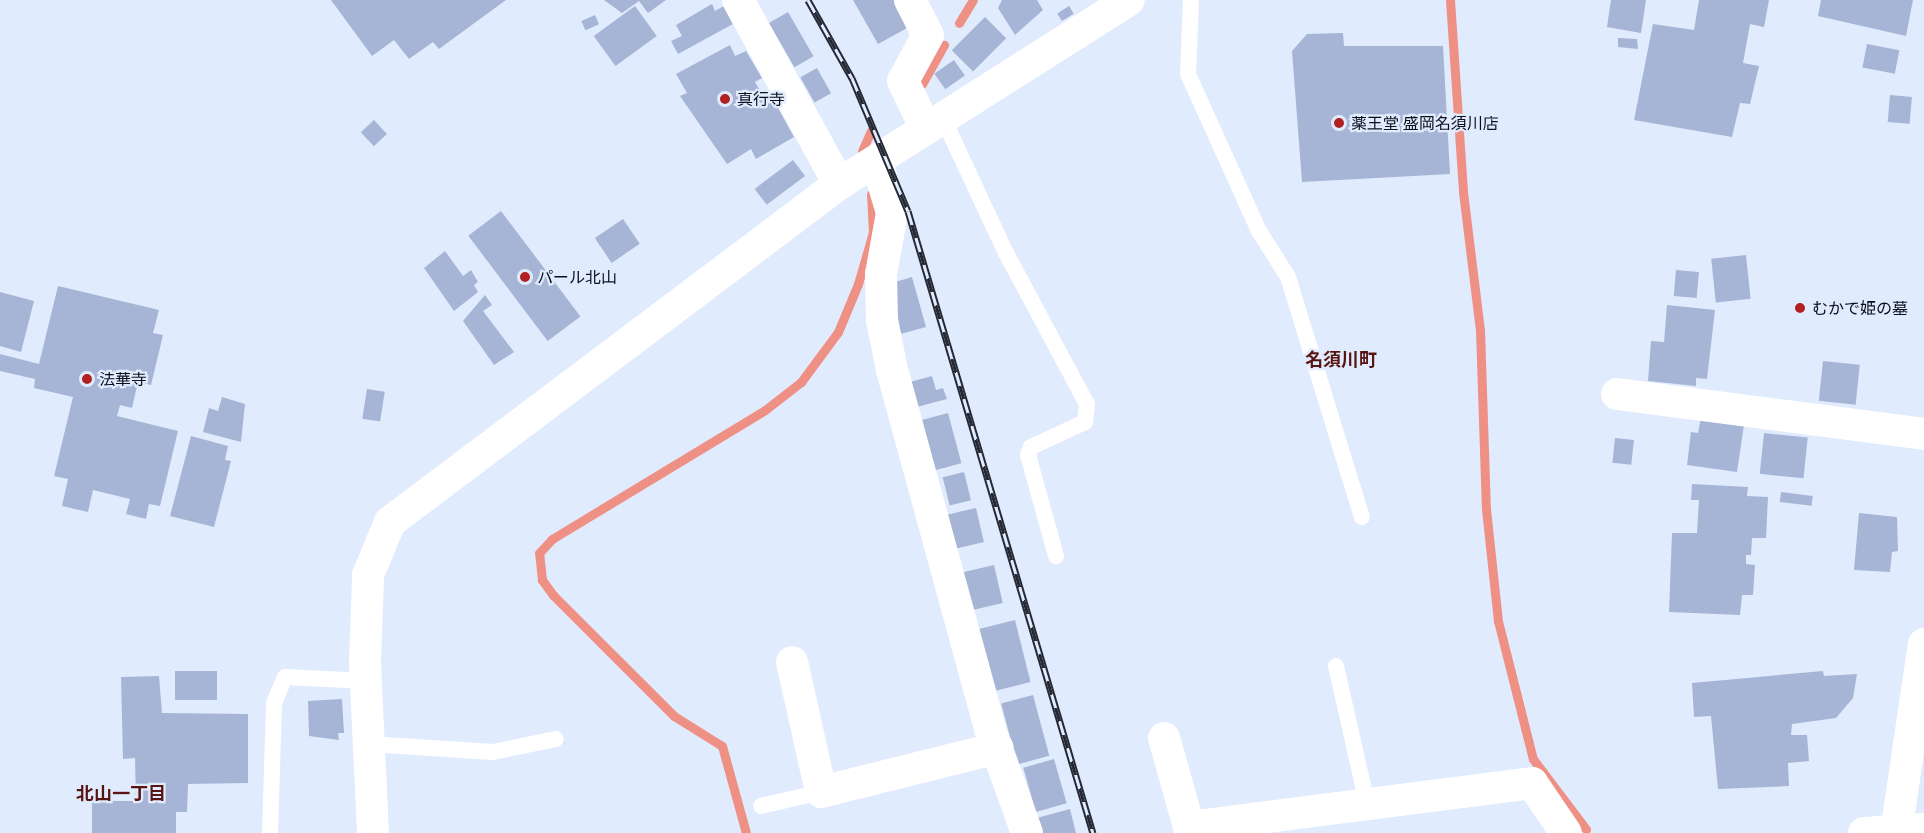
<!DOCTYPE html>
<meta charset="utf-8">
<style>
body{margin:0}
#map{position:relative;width:1924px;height:833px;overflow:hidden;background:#e1ebfe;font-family:Ubuntu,"Noto Sans JP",sans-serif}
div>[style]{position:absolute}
.stream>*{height:9px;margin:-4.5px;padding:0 4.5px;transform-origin:4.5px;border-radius:4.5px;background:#ef9085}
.building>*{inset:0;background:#a6b5d5;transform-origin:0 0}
.service>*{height:16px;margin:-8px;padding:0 8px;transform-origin:8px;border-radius:8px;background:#fff}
.minor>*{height:32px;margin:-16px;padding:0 16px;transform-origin:16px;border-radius:16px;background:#fff}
.rail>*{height:7px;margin-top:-3.5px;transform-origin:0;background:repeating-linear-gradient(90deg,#e1ebfe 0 14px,#242935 0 28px);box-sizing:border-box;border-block:2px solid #242935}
.dots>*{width:16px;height:16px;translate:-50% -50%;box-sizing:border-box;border:3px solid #e1ebfe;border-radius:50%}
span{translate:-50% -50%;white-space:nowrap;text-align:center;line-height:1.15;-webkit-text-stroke:4.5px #e1ebfe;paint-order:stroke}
.poi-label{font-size:16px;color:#0a0f1a}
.left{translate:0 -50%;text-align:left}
.neighbourhood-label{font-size:18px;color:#581411;font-weight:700}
</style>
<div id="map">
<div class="stream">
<div style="left:1450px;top:0;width:192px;rotate:86.1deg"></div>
<div style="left:1463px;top:192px;width:139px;rotate:83deg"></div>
<div style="left:1480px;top:330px;width:179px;rotate:88.1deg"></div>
<div style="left:1486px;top:509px;width:113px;rotate:83.9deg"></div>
<div style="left:1498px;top:621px;width:142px;rotate:75.8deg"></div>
<div style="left:1533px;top:759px;width:88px;rotate:52.9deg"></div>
<div style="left:959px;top:23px;width:27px;rotate:-59deg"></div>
<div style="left:922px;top:84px;width:45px;rotate:-60.6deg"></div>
<div style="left:862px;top:151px;width:22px;rotate:-66deg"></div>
<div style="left:746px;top:833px;width:90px;rotate:-105.4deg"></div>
<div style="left:722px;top:746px;width:57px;rotate:-148deg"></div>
<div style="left:674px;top:716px;width:171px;rotate:-135deg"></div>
<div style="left:553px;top:595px;width:19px;rotate:-126deg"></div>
<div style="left:542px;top:580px;width:27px;rotate:-96deg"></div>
<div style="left:539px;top:553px;width:19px;rotate:-47deg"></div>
<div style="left:552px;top:539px;width:249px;rotate:-31.2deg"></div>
<div style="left:765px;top:410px;width:46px;rotate:-37.9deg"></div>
<div style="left:801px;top:382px;width:62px;rotate:-53.5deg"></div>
<div style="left:838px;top:332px;width:52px;rotate:-67.4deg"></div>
<div style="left:858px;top:284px;width:54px;rotate:-73.9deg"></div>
<div style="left:873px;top:232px;width:38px;rotate:-93deg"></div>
</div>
<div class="building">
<div style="clip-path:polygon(331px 0,506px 0,439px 49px,433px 42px,409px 59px,394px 40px,372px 56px)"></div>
<div style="clip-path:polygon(604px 0,666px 0,648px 13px,639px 1px,622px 13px)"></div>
<div style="clip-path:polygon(853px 0,894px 0,909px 27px,878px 44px)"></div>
<div style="clip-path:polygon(1002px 0,1037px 0,1043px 10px,1015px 35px,998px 8px)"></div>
<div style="clip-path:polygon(1611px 0,1646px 0,1641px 33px,1607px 27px)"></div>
<div style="clip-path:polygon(1699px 0,1769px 0,1764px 27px,1750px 24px,1743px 63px,1759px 66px,1750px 104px,1740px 103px,1732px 137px,1634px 120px,1653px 24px,1694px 30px)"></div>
<div style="clip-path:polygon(1821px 0,1913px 0,1906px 36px,1818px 16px)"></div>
<div style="clip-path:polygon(712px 4px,715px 11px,724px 6px,733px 24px,678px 54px,671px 41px,682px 36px,676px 25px)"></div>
<div style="left:635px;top:6px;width:37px;height:51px;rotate:54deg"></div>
<div style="left:1069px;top:6px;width:9px;height:14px;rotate:58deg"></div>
<div style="left:788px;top:12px;width:51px;height:22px;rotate:60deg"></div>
<div style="left:595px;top:15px;width:10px;height:15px;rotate:66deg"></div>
<div style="left:985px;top:17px;width:30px;height:47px;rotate:45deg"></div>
<div style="clip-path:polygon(1343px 33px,1344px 46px,1443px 46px,1450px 174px,1302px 182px,1292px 51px,1307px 34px)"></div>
<div style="clip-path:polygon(1618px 38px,1637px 39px,1638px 49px,1618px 47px)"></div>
<div style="left:1867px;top:44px;width:33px;height:24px;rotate:11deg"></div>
<div style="clip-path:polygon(730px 45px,735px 56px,746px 51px,762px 78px,755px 82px,765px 100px,772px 97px,794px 137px,756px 159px,751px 149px,727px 164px,680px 96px,687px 93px,676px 74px)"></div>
<div style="left:954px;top:60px;width:19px;height:24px;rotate:55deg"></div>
<div style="left:817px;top:68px;width:29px;height:19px;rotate:61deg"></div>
<div style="left:1890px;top:95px;width:22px;height:27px;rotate:5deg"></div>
<div style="left:374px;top:120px;width:19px;height:18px;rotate:47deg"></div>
<div style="left:793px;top:160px;width:20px;height:48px;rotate:53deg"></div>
<div style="left:501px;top:211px;width:132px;height:41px;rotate:53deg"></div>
<div style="left:623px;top:219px;width:30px;height:34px;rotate:56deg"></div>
<div style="clip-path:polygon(445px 251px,463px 276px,471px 270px,478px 282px,474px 285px,478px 292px,454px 311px,424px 268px)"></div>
<div style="left:1746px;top:255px;width:44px;height:35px;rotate:84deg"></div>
<div style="left:1676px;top:270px;width:23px;height:26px;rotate:5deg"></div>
<div style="clip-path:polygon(912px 277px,926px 327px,897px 335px,895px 282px)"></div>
<div style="clip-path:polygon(58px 286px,159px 310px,153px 333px,163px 335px,151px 385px,138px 382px,132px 408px,120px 405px,117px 416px,178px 431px,160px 506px,149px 504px,146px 519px,126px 514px,130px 499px,93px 490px,88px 512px,62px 506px,68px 479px,54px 476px,73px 397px,34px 388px,35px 379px,0 371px,0 354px,39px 364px)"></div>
<div style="clip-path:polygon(0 292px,34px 301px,21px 352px,0 346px)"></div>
<div style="clip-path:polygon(485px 295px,492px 305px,483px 311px,514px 352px,494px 365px,463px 321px)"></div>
<div style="clip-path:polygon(1667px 305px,1715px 310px,1707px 379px,1696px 378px,1696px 386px,1648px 381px,1651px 341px,1664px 342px)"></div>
<div style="left:1823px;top:361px;width:37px;height:40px;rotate:6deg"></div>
<div style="clip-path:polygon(932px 376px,936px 390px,943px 388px,947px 399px,913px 408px,906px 383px)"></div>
<div style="left:367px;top:389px;width:18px;height:30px;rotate:9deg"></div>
<div style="clip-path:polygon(222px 397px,245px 404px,241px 442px,203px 432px,209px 408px,218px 411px)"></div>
<div style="left:948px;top:413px;width:52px;height:31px;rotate:75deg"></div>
<div style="clip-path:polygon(1701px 418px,1744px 425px,1737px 472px,1687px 465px,1691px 432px,1698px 433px)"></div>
<div style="left:1764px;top:433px;width:44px;height:41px;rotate:6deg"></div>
<div style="clip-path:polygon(191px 436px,228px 446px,225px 460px,231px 461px,214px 527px,170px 516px)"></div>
<div style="left:1615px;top:438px;width:19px;height:25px;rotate:6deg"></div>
<div style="left:964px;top:472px;width:29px;height:22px;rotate:76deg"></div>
<div style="clip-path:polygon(1692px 484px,1748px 487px,1747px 496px,1768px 497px,1766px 538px,1752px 538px,1751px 555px,1746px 555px,1746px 564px,1755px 565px,1753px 595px,1742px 595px,1740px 615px,1669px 612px,1672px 533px,1697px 533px,1699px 500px,1691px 500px)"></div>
<div style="left:1781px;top:492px;width:32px;height:10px;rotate:7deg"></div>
<div style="left:976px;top:508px;width:35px;height:29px;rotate:77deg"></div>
<div style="clip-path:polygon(1859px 513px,1897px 517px,1898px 551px,1892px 552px,1890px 572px,1854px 570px)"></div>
<div style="left:994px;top:565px;width:39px;height:33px;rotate:77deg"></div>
<div style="left:1015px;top:620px;width:64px;height:38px;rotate:76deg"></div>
<div style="left:217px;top:671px;width:29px;height:42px;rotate:90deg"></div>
<div style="clip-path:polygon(1823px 671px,1824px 676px,1857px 674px,1853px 698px,1836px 718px,1792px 724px,1791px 735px,1807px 735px,1809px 761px,1788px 763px,1789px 786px,1718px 789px,1711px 716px,1694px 717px,1692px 683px)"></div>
<div style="clip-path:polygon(159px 676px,162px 713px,248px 714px,248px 783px,188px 784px,187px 812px,176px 812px,176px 833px,92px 833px,92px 801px,136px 801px,135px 758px,123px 759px,121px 677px)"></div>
<div style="left:1033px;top:695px;width:63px;height:33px;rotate:75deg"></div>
<div style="clip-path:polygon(342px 699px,344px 733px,338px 733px,339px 740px,309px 736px,308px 701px)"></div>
<div style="left:1054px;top:759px;width:46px;height:32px;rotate:74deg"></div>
<div style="clip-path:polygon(1070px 809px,1076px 833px,1042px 833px,1037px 818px)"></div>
</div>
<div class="service">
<div style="left:1191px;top:0;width:74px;rotate:92.3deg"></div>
<div style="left:1188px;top:74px;width:172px;rotate:65.7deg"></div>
<div style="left:1259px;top:231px;width:54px;rotate:57.8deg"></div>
<div style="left:1288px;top:277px;width:251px;rotate:72.9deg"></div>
<div style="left:943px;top:118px;width:149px;rotate:65deg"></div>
<div style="left:1006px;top:253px;width:171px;rotate:61.8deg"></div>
<div style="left:1087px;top:404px;width:18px;rotate:96deg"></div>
<div style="left:1085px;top:422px;width:60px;rotate:155.2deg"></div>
<div style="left:1031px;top:447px;width:9px;rotate:111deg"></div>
<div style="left:1028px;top:455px;width:105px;rotate:74.5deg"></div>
<div style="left:1336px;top:666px;width:141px;rotate:77.3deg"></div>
<div style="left:369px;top:744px;width:124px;rotate:3.7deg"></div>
<div style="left:493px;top:752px;width:64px;rotate:-11.7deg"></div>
<div style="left:761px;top:806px;width:62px;rotate:-13.1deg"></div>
<div style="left:270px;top:833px;width:130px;rotate:-88.2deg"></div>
<div style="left:274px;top:703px;width:28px;rotate:-67deg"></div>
<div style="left:285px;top:677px;width:81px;rotate:2.8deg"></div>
</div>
<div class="minor">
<div style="left:738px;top:0;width:210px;rotate:61.2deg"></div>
<div style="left:910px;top:0;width:39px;rotate:63deg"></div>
<div style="left:928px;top:35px;width:52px;rotate:118.5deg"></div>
<div style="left:903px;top:81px;width:53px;rotate:64.4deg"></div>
<div style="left:877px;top:162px;width:53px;rotate:73.6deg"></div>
<div style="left:892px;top:213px;width:62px;rotate:100.2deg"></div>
<div style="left:881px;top:274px;width:46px;rotate:88.8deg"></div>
<div style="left:882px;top:320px;width:51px;rotate:78.7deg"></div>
<div style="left:892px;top:370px;width:382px;rotate:74.7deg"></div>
<div style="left:993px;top:738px;width:101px;rotate:70.3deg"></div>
<div style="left:1617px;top:394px;width:310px;rotate:7.4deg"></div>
<div style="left:792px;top:662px;width:133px;rotate:77.4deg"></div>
<div style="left:821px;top:792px;width:182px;rotate:-14deg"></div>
<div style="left:1164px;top:738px;width:92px;rotate:74.3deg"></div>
<div style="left:1189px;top:827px;width:346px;rotate:-7.3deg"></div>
<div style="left:1532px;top:783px;width:60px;rotate:55.8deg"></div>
<div style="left:373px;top:833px;width:170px;rotate:-92.7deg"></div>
<div style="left:365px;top:663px;width:88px;rotate:-88deg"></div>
<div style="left:368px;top:575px;width:57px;rotate:-67.5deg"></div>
<div style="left:390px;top:522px;width:562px;rotate:-36.97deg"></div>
<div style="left:839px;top:184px;width:343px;rotate:-32.4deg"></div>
<div style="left:1864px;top:833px;width:60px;rotate:-3.8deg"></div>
<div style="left:1896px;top:833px;width:191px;rotate:-81.6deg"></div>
</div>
<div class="rail">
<div style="left:808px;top:0;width:90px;rotate:60.6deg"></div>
<div style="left:852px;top:78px;width:144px;rotate:67.2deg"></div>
<div style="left:908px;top:211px;width:649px;rotate:73.44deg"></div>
</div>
<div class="dots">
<div style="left:725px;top:99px;background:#b22121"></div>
<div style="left:1339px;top:123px;background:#b22121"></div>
<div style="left:525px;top:277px;background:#b22121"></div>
<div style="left:1800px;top:308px;background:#b22121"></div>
<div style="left:87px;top:379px;background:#b22121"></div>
</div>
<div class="poi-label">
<span class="left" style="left:737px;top:99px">真行寺</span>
<span class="left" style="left:1351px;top:123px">薬王堂 盛岡名須川店</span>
<span class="left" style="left:537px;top:277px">パール北山</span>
<span class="left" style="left:1812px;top:308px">むかで姫の墓</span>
<span class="left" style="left:99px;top:379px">法華寺</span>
</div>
<div class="neighbourhood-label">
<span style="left:1341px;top:359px">名須川町</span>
<span style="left:121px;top:793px">北山一丁目</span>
</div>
</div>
